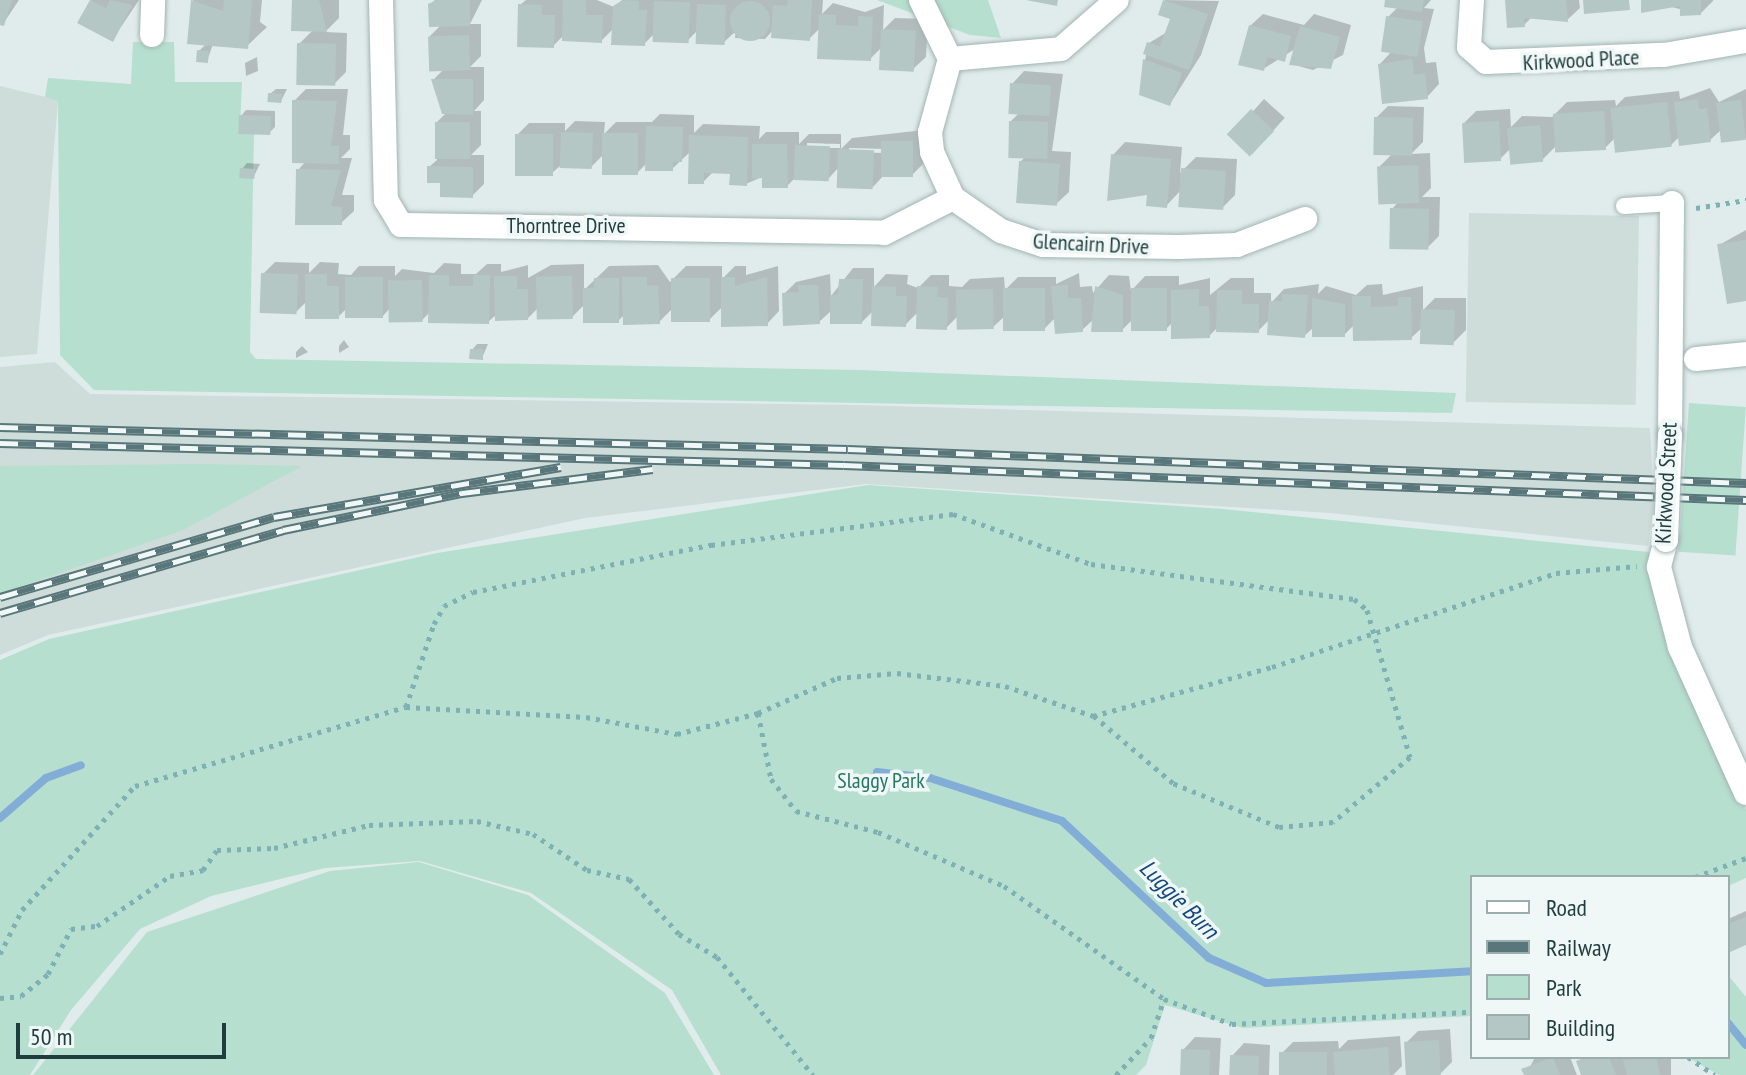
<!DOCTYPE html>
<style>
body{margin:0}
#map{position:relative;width:1746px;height:1075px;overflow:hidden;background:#e0eceb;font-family:"PT Sans Narrow",sans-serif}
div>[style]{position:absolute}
.built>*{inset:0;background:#cedcda;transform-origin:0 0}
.green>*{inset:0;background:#b6dfcf;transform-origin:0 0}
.shadow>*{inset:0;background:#0003;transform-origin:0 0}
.stream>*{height:8px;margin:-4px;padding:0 4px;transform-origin:4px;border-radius:4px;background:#82add7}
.building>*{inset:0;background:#b5c7c5;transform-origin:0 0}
.round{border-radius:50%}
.path>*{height:5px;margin-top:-2.5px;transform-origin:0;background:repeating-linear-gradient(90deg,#7db1b3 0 4px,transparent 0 10px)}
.roads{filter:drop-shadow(0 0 2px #a2b4b4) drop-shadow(0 0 2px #a2b4b4)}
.service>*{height:16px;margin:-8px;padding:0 8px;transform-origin:8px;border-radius:8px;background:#fff}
.minor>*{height:24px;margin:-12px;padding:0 12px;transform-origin:12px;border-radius:12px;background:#fff}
.rail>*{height:9px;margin-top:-4.5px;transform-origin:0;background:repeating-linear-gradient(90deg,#f0f8f7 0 18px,#59777a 0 36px);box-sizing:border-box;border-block:2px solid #59777a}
.bridges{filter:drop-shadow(0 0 2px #a2b4b4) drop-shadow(0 0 2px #a2b4b4)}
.minor-bridge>*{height:24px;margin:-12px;padding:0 12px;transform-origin:12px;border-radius:12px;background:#fff}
span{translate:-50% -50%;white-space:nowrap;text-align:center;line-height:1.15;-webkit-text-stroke:7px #f0f8f7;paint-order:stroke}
.street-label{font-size:22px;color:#1f3c3e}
.park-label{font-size:22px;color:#257862}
.water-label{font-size:24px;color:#14487f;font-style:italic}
.legend{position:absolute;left:1470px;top:875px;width:260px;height:184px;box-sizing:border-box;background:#f0f8f7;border:2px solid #9cadad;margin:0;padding:10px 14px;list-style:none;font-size:24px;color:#1f3c3e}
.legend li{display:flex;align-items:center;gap:16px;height:40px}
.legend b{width:40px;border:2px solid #9cadad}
.scale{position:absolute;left:16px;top:1023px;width:210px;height:36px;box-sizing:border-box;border:4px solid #1f3c3e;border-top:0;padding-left:10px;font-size:24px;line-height:28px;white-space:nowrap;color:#1f3c3e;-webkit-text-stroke:6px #f0f8f7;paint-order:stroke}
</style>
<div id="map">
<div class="built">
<div style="clip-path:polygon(0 86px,58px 100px,37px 354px,0 357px)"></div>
<div style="left:1469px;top:213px;width:170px;height:189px;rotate:1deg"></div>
<div style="clip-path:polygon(55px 362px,90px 394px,856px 405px,1650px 428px,1654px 507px,1648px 546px,1330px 513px,866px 484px,585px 518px,48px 635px,0 655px,0 367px)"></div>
</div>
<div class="green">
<div style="clip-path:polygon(877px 0,988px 0,1001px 38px,970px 35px)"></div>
<div style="clip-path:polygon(133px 42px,174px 42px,175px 82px,242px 82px,240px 128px,254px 132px,250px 352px,256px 359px,858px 370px,1456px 393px,1452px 413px,94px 390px,60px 355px,58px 101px,45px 97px,48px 78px,131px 84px)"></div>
<div style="left:1689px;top:403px;width:57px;height:149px;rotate:4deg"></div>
<div style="clip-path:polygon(0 466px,201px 464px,302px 466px,183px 530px,0 594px)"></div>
<div style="clip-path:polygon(868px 485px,1223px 509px,1649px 552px,1746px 810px,1746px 878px,1728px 886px,1728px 877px,1472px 877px,1472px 1016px,1243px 1028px,1165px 1005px,1146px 1065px,1136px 1075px,721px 1075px,672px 990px,531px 893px,420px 861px,325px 868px,211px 896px,140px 929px,71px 1010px,30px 1075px,0 1075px,0 660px,49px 639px,437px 553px)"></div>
<div style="clip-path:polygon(419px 862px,528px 895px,665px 993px,714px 1075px,33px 1075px,147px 932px,330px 871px)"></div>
<div style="clip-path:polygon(1728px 975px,1746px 997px,1746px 1075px,1719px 1075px,1687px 1057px,1728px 1057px)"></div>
</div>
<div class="shadow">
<div style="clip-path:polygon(0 0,19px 0,3px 24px,0 23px)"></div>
<div style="clip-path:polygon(91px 0,139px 0,113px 39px,79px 22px)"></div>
<div style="clip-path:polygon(193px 0,262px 0,260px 22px,267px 27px,247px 46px,213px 44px,207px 61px,199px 51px,207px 43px,189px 42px)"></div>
<div style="clip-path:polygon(294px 0,339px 0,339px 18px,325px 32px,347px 33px,346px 72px,333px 85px,299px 44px,313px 30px)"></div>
<div style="clip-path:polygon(435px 0,482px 0,470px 24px,481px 24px,481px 56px,470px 67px,484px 67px,484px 100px,474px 111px,481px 111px,481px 145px,471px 155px,484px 155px,484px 184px,472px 196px,429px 167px,437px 160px,437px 122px,447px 112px,434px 79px,445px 68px,430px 36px,442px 24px,430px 5px)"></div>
<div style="clip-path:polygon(526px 0,597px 0,614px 7px,622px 0,823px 0,822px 14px,833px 3px,865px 12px,884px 5px,883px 30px,895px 18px,928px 19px,926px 57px,913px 69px,882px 47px,870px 59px,821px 27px,809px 39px,774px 29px,765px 39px,735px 38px,736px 31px,723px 43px,698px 30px,687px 41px,654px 34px,644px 44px,614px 28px,602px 40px,564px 35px,553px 46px,520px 5px)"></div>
<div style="clip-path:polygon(1165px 0,1219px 1px,1201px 55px,1170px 104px,1145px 60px,1149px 43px,1167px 32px,1172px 18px,1160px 14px)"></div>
<div style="clip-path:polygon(1387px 0,1431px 0,1424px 8px,1434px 9px,1424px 48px,1426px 63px,1436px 62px,1439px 84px,1427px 97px,1380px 64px,1392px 51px,1388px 17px,1398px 7px)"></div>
<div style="clip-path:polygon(1507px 0,1579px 0,1580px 8px,1567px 20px,1533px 16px,1524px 25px)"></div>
<div style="clip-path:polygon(1643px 0,1713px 0,1713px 1px,1700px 14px)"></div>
<div style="clip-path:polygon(1263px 14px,1304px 25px,1314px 14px,1351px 25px,1343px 55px,1313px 70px,1291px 64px,1295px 49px,1263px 69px,1250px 26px)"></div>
<div style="clip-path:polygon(257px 57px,258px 71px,246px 76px,245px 63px)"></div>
<div style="clip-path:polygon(1024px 71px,1063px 74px,1052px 151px,1071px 152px,1069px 192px,1056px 204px,1021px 161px,1026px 156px,1011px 121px,1020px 112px,1012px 84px)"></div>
<div style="clip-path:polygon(1710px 88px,1719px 102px,1746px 89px,1746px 138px,1721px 140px,1721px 130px,1710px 140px,1680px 136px,1671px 145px,1616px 137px,1605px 148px,1557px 145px,1542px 160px,1511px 148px,1500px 159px,1464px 123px,1476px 111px,1510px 109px,1511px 127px,1522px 116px,1552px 117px,1567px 102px,1615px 100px,1616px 106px,1625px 97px,1679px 91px,1680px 99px)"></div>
<div style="clip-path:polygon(276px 89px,287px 89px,281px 101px,270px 94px)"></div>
<div style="clip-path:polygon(306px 89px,348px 89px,343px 135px,350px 135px,350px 149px,341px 158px,352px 158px,342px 195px,354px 195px,354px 211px,341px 223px,298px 170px,306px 161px,294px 101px)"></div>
<div style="left:1264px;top:99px;width:28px;height:49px;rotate:42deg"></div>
<div style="clip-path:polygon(1388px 106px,1424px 107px,1423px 142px,1411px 154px,1430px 153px,1431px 188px,1422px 197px,1440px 197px,1439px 236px,1427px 248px,1392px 209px,1399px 201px,1379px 167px,1392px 154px,1376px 118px)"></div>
<div style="clip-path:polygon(246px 110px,275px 111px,275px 127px,269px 133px,241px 116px)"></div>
<div style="clip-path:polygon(evenodd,660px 114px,694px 115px,694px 133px,703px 124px,760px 126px,759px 139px,766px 132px,799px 132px,799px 144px,809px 134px,841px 134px,841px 149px,852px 138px,924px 130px,924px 163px,912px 175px,884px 175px,873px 187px,839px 167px,829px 178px,795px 178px,787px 186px,764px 176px,746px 184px,732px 172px,714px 171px,703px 182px,690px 152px,672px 169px,647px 163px,637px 173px,604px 154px,591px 167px,560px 166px,552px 173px,517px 135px,529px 123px,565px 123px,565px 131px,575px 121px,605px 122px,604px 134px,616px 122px,652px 122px,660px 114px,807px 143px,840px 144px,840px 148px,807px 148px,807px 143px,660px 114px,849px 148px,885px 149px,884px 153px,849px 152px,849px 148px)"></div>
<div style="clip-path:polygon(1125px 142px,1182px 147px,1180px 173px,1196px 157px,1237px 159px,1235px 195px,1223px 207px,1182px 189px,1166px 206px,1113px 155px)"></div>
<div style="clip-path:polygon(247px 163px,260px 164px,254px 176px,242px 169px)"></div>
<div style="clip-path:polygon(1746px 230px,1746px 299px,1719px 245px)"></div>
<div style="clip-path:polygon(275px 262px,309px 263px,309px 273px,320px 262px,339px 263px,338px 274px,351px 275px,359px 266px,395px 266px,395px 276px,402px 269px,434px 273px,444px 263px,461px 264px,461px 274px,476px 274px,487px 264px,501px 264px,501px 272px,528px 265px,528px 278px,551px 265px,584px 264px,584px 290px,609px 266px,658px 265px,670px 282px,686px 266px,722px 266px,722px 279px,735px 266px,746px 266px,746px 275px,778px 266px,779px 311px,767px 324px,723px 306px,709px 320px,673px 308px,659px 322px,625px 314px,618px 321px,585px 304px,572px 317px,539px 307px,528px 318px,497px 314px,488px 322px,431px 311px,422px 320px,390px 308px,383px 316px,347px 308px,338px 317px,307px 301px,296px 312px,263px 274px)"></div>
<div style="clip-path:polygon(853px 268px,874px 268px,874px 287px,886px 274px,908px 275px,907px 284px,918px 288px,931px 275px,949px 275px,949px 286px,962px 287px,970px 279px,1004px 277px,1005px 290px,1018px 277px,1056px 277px,1056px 284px,1079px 273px,1080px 287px,1092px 286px,1093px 293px,1109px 275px,1129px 276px,1131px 291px,1145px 276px,1179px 276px,1179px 285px,1210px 278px,1210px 295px,1231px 278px,1254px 278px,1254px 293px,1271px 293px,1271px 303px,1284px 289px,1319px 284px,1318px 294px,1326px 286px,1356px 295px,1367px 285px,1382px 284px,1383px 295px,1423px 286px,1423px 310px,1435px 298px,1466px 298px,1466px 330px,1454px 342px,1423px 327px,1411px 338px,1355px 324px,1344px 335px,1314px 327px,1304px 336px,1270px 319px,1258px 331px,1218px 327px,1209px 336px,1173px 322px,1166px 329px,1133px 319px,1122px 330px,1093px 320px,1082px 330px,1055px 318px,1044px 329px,1005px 316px,993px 327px,958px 316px,946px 328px,918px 312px,905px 325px,874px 310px,862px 322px,832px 310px,819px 322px,784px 294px,796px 282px,830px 274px,831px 296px)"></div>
<div style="clip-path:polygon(344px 340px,349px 347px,339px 353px,339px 346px)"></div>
<div style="clip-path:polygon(477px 344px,488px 344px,482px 358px,472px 350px)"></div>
<div style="clip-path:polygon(302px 346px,308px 352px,296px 358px,296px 352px)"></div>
<div style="clip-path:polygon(1746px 911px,1746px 943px,1728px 950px,1728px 919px)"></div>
<div style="clip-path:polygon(1450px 1029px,1452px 1062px,1440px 1074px,1408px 1075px,1406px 1043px,1418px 1031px)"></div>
<div style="clip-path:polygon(1400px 1036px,1402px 1066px,1393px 1075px,1282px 1075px,1281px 1054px,1293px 1042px,1338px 1041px,1339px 1049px,1348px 1040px)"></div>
<div style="clip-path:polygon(1195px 1037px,1221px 1038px,1219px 1075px,1182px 1075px,1183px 1050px)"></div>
<div style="clip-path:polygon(1244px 1043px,1270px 1045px,1269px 1075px,1231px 1075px,1232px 1056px)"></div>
<div style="clip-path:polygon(1535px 1057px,1570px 1057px,1577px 1075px,1526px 1075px)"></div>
<div style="left:1583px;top:1057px;width:88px;height:18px"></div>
</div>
<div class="stream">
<div style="left:877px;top:772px;width:53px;rotate:6.5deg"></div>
<div style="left:930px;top:778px;width:139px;rotate:18deg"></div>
<div style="left:1062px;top:821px;width:201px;rotate:43deg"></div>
<div style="left:1209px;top:958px;width:62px;rotate:23.7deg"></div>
<div style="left:1266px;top:983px;width:206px;rotate:-3.3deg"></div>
<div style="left:0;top:818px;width:61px;rotate:-41deg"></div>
<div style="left:46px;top:778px;width:37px;rotate:-20deg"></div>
<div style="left:1728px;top:1023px;width:28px;rotate:51deg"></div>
</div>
<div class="building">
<div style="clip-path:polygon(0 0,12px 0,4px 26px,0 25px)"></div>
<div style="clip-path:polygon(90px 0,106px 8px,110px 0,132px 5px,113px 42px,77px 23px)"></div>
<div style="clip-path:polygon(191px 0,223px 11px,224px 0,252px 0,248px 49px,187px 44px)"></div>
<div style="clip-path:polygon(292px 0,319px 0,327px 32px,291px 31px)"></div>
<div style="clip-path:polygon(437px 0,470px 0,470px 26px,429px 27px,428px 4px)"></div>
<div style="clip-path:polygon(563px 0,586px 0,586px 15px,603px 15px,602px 43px,562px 41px)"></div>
<div style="clip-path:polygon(623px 0,639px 1px,639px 10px,647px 10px,645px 46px,611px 45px,613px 6px)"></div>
<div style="clip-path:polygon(788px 0,812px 0,810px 41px,771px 38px,773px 5px,787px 6px)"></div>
<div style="clip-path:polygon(1026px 0,1058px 0,1057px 6px)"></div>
<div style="clip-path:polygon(1163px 0,1208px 14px,1189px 70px,1143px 54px,1147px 42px,1160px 46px,1170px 19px,1158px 15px)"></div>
<div style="clip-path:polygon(1385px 0,1424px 0,1422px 12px,1384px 7px)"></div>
<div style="clip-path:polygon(1505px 0,1566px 0,1568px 22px,1524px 18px,1525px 27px,1507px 28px)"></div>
<div style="clip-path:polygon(1583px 0,1629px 0,1630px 10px,1584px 14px)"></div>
<div style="clip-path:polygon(1641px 0,1701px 0,1701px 15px,1680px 16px,1680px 6px,1641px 13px)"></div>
<div style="left:654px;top:1px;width:36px;height:41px;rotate:2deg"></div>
<div class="round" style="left:730px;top:1px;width:40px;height:40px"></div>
<div style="clip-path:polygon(518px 4px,542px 5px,542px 15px,555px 15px,554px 48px,517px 47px)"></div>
<div style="left:697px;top:4px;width:29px;height:40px;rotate:2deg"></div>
<div style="clip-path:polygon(819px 14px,836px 15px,836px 25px,858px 26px,858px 16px,873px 17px,871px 61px,817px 59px)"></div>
<div style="left:1386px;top:16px;width:37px;height:36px;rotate:8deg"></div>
<div style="clip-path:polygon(1249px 25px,1291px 36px,1285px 62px,1267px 57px,1264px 71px,1238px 65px)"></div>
<div style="clip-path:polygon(1300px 26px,1340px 37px,1331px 69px,1289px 65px)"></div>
<div style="left:881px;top:29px;width:35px;height:41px;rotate:3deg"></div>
<div style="left:469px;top:35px;width:35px;height:41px;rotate:88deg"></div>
<div style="left:297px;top:43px;width:39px;height:42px;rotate:1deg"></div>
<div style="left:197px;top:50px;width:12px;height:12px;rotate:5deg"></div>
<div style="clip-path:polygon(1143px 59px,1182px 73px,1170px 106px,1139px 95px)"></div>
<div style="clip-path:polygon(1412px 59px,1414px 75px,1425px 73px,1428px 99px,1382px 104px,1378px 64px)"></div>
<div style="clip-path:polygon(431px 79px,473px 79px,473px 115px,442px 114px)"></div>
<div style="left:1010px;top:83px;width:41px;height:31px;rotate:3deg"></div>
<div style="left:268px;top:93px;width:14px;height:9px;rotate:4deg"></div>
<div style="clip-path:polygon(1698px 99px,1699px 109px,1707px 108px,1711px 142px,1679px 146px,1674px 102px)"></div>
<div style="clip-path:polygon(292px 100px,337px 101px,331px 146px,339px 146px,339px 164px,292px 163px)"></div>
<div style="left:1741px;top:100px;width:40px;height:25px;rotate:83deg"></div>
<div style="left:1667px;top:102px;width:45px;height:57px;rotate:84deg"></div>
<div style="left:1251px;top:109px;width:32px;height:35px;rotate:44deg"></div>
<div style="left:1604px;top:111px;width:39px;height:51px;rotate:87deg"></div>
<div style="left:239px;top:115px;width:32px;height:19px;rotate:2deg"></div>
<div style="left:1374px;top:117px;width:39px;height:38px;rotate:1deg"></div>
<div style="left:1009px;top:121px;width:39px;height:37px;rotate:1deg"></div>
<div style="left:1499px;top:121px;width:40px;height:37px;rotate:87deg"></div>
<div style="left:435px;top:122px;width:35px;height:37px"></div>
<div style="left:1540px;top:125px;width:37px;height:33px;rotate:85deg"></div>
<div style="clip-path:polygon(646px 126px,683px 127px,682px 162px,673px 162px,673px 171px,645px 171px)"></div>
<div style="left:561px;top:132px;width:32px;height:36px;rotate:2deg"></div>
<div style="left:602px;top:133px;width:36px;height:42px"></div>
<div style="left:515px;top:134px;width:38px;height:42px"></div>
<div style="clip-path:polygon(689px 135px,748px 137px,747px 186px,729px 185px,730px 174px,704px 173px,704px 184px,688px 184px)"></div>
<div style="left:881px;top:141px;width:32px;height:36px"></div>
<div style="clip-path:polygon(752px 144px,787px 144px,788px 188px,762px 188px,762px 178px,752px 179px)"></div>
<div style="left:795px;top:145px;width:35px;height:35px;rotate:2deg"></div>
<div style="left:838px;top:149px;width:36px;height:39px;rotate:2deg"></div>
<div style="clip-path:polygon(1111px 154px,1171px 159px,1167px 208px,1146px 206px,1147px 195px,1107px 201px)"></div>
<div style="left:1019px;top:161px;width:41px;height:42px;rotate:4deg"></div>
<div style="left:1418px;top:165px;width:38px;height:41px;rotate:88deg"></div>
<div style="clip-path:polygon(427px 166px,473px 167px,473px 198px,440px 197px,440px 183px,427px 183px)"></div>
<div style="left:240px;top:168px;width:15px;height:10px;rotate:4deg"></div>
<div style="left:1181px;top:168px;width:45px;height:39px;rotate:4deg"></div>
<div style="clip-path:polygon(296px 169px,341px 170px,331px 206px,342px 207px,342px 225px,295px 225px)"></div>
<div style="left:1390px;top:208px;width:39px;height:41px;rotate:1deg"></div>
<div style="clip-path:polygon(1746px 240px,1746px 301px,1727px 304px,1717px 244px)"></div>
<div style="left:261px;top:273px;width:37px;height:40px;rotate:2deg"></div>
<div style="clip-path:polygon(305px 274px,327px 274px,327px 286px,339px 286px,339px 319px,305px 319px)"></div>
<div style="clip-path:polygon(429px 275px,449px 275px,449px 286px,473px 286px,473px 275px,490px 275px,489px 324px,428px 323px)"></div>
<div style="clip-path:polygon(494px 276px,517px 276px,517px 289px,528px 289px,528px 320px,495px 321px)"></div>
<div style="left:572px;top:276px;width:43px;height:36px;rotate:89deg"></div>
<div style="left:345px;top:277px;width:38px;height:41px"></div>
<div style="clip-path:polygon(622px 277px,647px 277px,647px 286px,658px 285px,660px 324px,623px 325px)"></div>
<div style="clip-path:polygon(721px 277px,735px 277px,735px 286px,767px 277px,768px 326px,721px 327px)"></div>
<div style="clip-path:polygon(594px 278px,619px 278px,619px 323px,583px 323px,583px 288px,594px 288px)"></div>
<div style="left:671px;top:278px;width:39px;height:44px"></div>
<div style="clip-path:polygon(839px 279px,863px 279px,862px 324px,830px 324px,830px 295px,838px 294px)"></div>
<div style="left:422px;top:280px;width:42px;height:34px;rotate:89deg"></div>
<div style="clip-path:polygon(798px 285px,818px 285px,820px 324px,783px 326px,782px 293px,799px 292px)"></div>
<div style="clip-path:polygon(1068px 285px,1068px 298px,1081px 298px,1083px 332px,1055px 334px,1051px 286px)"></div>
<div style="clip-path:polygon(872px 286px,896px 287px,896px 296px,907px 296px,906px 327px,871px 326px)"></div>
<div style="clip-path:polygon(917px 286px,938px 287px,937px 297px,948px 298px,947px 330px,916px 329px)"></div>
<div style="clip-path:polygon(1095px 286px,1123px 295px,1123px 332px,1091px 332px)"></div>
<div style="left:1003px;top:288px;width:42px;height:43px"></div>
<div style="left:1131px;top:288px;width:36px;height:43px"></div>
<div style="left:993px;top:289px;width:40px;height:37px;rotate:89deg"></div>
<div style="clip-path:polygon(1199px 289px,1199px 306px,1209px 306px,1210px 338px,1171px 339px,1171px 290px)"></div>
<div style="clip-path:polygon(1217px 290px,1242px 290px,1242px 304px,1259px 304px,1259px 333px,1216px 332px)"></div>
<div style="clip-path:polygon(1282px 294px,1308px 295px,1305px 338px,1267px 335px,1269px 301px,1282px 301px)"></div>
<div style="clip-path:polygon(1352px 296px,1371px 296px,1371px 307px,1398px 306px,1398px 297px,1411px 297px,1412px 340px,1353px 341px)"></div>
<div style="clip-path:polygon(1312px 298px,1345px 304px,1345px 337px,1312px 337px)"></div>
<div style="left:1421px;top:309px;width:34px;height:35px;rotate:2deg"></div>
<div style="clip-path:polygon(470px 349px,483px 349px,483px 360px,469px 359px)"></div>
<div style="clip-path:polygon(1746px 917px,1746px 945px,1728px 953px,1728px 924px)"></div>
<div style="left:1439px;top:1040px;width:35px;height:35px;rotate:87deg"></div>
<div style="clip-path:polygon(1388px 1047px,1390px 1075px,1335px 1075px,1333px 1052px)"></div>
<div style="left:1181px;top:1049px;width:29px;height:26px;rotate:2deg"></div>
<div style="left:1327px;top:1052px;width:23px;height:48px;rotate:90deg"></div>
<div style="left:1230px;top:1055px;width:29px;height:20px;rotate:2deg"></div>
<div style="clip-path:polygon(1553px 1057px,1560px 1075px,1524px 1075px,1521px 1069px)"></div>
<div style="clip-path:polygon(1586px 1057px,1609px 1057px,1616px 1075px,1581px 1075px,1576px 1061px)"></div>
<div style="clip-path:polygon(1656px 1057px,1660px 1075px,1627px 1075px,1623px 1060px)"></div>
</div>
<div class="path">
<div style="left:1696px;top:208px;width:51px;rotate:-9.1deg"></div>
<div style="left:406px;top:707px;width:88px;rotate:-71.4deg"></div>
<div style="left:434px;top:624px;width:21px;rotate:-61deg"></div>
<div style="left:444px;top:606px;width:32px;rotate:-26deg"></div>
<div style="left:473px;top:592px;width:243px;rotate:-11.2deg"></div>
<div style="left:711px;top:545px;width:244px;rotate:-7.3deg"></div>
<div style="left:953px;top:514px;width:147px;rotate:19.9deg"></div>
<div style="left:1091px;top:564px;width:265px;rotate:7.6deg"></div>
<div style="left:1354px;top:599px;width:17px;rotate:40deg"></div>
<div style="left:1367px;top:610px;width:153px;rotate:73.7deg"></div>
<div style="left:1410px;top:757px;width:101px;rotate:139.8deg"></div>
<div style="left:1333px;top:822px;width:54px;rotate:174.7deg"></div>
<div style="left:1279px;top:827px;width:115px;rotate:-157.5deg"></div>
<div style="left:1173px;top:783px;width:104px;rotate:-139.7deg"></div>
<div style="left:758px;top:713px;width:67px;rotate:78.9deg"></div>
<div style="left:771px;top:779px;width:41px;rotate:52deg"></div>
<div style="left:796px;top:811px;width:85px;rotate:14.4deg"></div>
<div style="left:878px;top:832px;width:137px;rotate:23.2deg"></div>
<div style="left:1004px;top:886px;width:196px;rotate:35.2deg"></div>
<div style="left:1164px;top:999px;width:72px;rotate:20.2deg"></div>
<div style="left:1232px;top:1024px;width:240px;rotate:-2.9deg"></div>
<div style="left:1695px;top:877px;width:54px;rotate:-20.4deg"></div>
<div style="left:0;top:954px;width:49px;rotate:-63.4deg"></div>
<div style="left:22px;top:910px;width:168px;rotate:-47.7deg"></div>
<div style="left:135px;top:786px;width:282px;rotate:-16.3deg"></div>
<div style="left:406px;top:707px;width:180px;rotate:3.2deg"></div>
<div style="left:586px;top:717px;width:93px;rotate:10.6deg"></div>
<div style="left:677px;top:734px;width:84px;rotate:-14.5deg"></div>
<div style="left:758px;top:713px;width:86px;rotate:-23.9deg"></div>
<div style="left:837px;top:678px;width:60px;rotate:-4.8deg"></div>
<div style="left:897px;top:673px;width:109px;rotate:6.9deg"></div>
<div style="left:1005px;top:686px;width:93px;rotate:18.8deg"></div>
<div style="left:1093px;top:716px;width:186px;rotate:-15.3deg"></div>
<div style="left:1272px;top:667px;width:299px;rotate:-18.3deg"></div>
<div style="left:1556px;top:573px;width:81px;rotate:-4.9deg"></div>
<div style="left:0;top:998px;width:21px;rotate:-5deg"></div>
<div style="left:21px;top:996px;width:35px;rotate:-39deg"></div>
<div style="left:48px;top:974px;width:51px;rotate:-62.9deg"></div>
<div style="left:71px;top:929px;width:26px;rotate:-7deg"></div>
<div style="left:97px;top:926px;width:88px;rotate:-34.4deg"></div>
<div style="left:170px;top:876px;width:34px;rotate:-10deg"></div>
<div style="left:203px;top:870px;width:24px;rotate:-55deg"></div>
<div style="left:217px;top:850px;width:57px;rotate:-2deg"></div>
<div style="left:274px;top:848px;width:98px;rotate:-13.6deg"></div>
<div style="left:369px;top:825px;width:108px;rotate:-2.1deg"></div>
<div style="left:477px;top:821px;width:57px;rotate:13.1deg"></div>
<div style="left:533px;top:834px;width:65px;rotate:33.7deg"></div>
<div style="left:587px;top:870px;width:43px;rotate:12.1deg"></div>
<div style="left:629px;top:879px;width:74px;rotate:47.7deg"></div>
<div style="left:679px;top:934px;width:44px;rotate:31.2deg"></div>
<div style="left:717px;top:957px;width:152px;rotate:50.9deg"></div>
<div style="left:1688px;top:1057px;width:32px;rotate:34deg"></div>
<div style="left:1116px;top:1075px;width:51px;rotate:-46.6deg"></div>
<div style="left:1151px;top:1038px;width:41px;rotate:-71.6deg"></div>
</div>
<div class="roads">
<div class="service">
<div style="left:1624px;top:206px;width:48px;rotate:-3.6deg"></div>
</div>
<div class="minor">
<div style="left:381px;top:0;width:200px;rotate:88.6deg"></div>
<div style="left:386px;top:200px;width:29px;rotate:59deg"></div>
<div style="left:401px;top:225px;width:483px;rotate:0.9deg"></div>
<div style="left:884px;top:233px;width:77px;rotate:-26.9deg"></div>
<div style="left:921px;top:0;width:66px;rotate:63.8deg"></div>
<div style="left:950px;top:59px;width:76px;rotate:105.3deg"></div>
<div style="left:930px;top:132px;width:20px;rotate:84deg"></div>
<div style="left:932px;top:152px;width:51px;rotate:65.5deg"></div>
<div style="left:953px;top:198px;width:58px;rotate:34.5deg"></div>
<div style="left:1001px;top:231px;width:44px;rotate:18.4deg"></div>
<div style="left:1043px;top:245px;width:136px;rotate:0.8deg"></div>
<div style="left:1179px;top:247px;width:58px;rotate:-2deg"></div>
<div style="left:1237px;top:245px;width:73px;rotate:-20.9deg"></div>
<div style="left:1472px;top:0;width:47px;rotate:93.7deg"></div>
<div style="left:1469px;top:47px;width:23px;rotate:41deg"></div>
<div style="left:1486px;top:62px;width:178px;rotate:-2.3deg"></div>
<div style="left:1664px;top:55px;width:83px;rotate:-9.7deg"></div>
<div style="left:152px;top:35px;width:35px;rotate:-88deg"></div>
<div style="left:950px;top:59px;width:111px;rotate:-5.1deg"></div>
<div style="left:1061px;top:49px;width:74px;rotate:-41.2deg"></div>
<div style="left:1696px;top:359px;width:50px;rotate:-5.7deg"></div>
<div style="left:1670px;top:435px;width:232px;rotate:-89.5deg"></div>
<div style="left:1666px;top:540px;width:28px;rotate:105deg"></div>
<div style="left:1659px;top:567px;width:83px;rotate:75.3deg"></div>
<div style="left:1680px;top:647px;width:160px;rotate:65.7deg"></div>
</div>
</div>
<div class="rail">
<div style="left:0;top:427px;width:848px;rotate:1.49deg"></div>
<div style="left:848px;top:449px;width:899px;rotate:2.17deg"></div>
<div style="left:0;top:443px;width:844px;rotate:1.49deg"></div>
<div style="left:844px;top:465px;width:903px;rotate:2.22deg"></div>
<div style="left:0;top:597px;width:285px;rotate:-16.3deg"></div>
<div style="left:274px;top:517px;width:291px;rotate:-9.9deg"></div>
<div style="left:0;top:613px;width:295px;rotate:-16.3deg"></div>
<div style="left:283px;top:530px;width:183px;rotate:-11.7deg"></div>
<div style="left:462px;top:493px;width:192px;rotate:-7.2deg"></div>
</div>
<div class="bridges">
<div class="minor-bridge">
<div style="left:1666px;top:540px;width:105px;rotate:-87.8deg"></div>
</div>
</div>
<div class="street-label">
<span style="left:1581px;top:60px;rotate:-3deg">Kirkwood Place</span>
<span style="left:566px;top:226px">Thorntree Drive</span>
<span style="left:1091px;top:244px;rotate:3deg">Glencairn Drive</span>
<span style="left:1666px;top:483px;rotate:-87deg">Kirkwood Street</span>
</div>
<div class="park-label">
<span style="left:881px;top:781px">Slaggy Park</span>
</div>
<div class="water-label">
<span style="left:1179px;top:899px;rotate:45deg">Luggie Burn</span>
</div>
<ul class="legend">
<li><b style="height:10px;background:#fff"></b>Road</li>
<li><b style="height:10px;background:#59777a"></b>Railway</li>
<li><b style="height:22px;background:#b6dfcf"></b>Park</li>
<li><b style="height:22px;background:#b5c7c5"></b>Building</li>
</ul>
<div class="scale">50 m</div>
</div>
